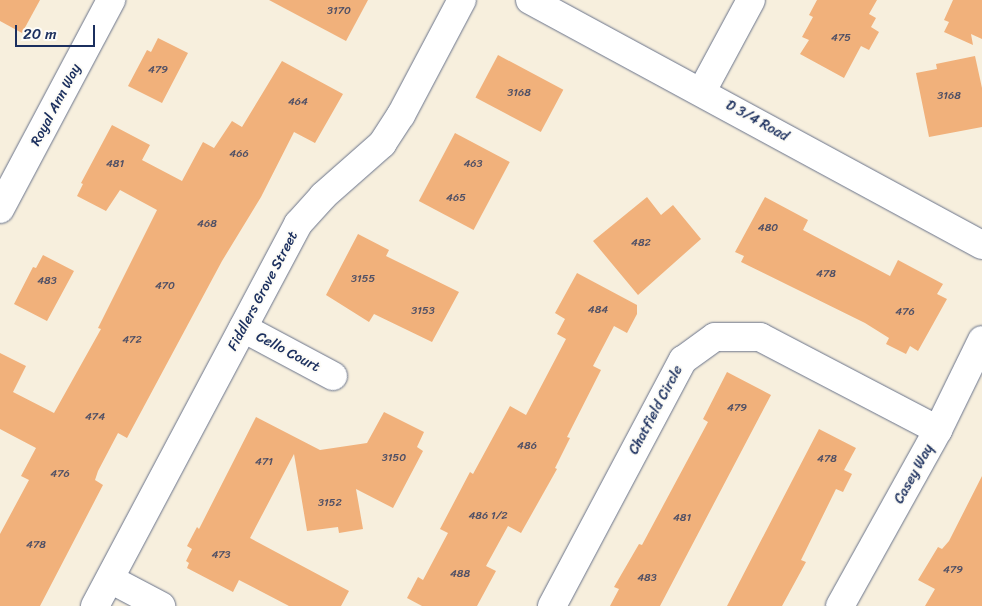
<!DOCTYPE html>
<style>
body{margin:0}
#map{position:relative;width:982px;height:606px;overflow:hidden;background:#f7efdd;font-family:Sriracha,sans-serif}
div>[style]{position:absolute}
.building>*{inset:0;background:#f1b17b;transform-origin:0 0}
.roads{filter:drop-shadow(0 0 1px #68728a) drop-shadow(0 0 1px #68728a)}
.street>*{height:28px;margin:-14px;padding:0 14px;transform-origin:14px;border-radius:14px;background:#fff}
span{translate:-50% -50%;white-space:nowrap;text-align:center;line-height:1.15;-webkit-text-stroke:4px #fdfcf7;paint-order:stroke}
.number-label{font-size:11px;color:#505065}
.number-label span{-webkit-text-stroke-width:0}
.street-label{font-size:14px;color:#1b2f5e}
.scale{position:absolute;left:15px;top:25px;width:80px;height:22px;box-sizing:border-box;border:2px solid #1b2f5e;border-top:0;padding-left:6px;font-size:15px;line-height:18px;white-space:nowrap;color:#1b2f5e;-webkit-text-stroke:4px #fdfcf7;paint-order:stroke}
</style>
<div id="map">
<div class="building">
<div style="clip-path:polygon(0 0,40px 0,22px 33px,0 21px)"></div>
<div style="clip-path:polygon(269px 0,368px 0,346px 41px)"></div>
<div style="clip-path:polygon(817px 0,877px 0,869px 14px,876px 18px,871px 27px,879px 32px,869px 50px,861px 46px,844px 78px,800px 54px,809px 40px,802px 37px,813px 17px,809px 15px)"></div>
<div style="clip-path:polygon(953px 0,982px 0,982px 39px,971px 34px,973px 45px,944px 32px,949px 22px,944px 20px)"></div>
<div style="clip-path:polygon(158px 38px,188px 53px,162px 103px,128px 86px,147px 50px,151px 52px)"></div>
<div style="left:498px;top:55px;width:74px;height:48px;rotate:28deg"></div>
<div style="clip-path:polygon(975px 56px,982px 88px,982px 127px,929px 137px,916px 73px,937px 69px,936px 64px)"></div>
<div style="clip-path:polygon(282px 61px,343px 94px,315px 143px,294px 132px,261px 197px,222px 261px,127px 438px,118px 433px,98px 471px,95px 480px,103px 485px,40px 606px,0 606px,0 534px,29px 480px,21px 476px,36px 448px,0 429px,0 353px,26px 366px,13px 392px,54px 413px,101px 329px,98px 328px,157px 210px,120px 190px,106px 211px,77px 196px,83px 184px,81px 183px,112px 125px,150px 145px,142px 160px,182px 181px,203px 142px,214px 148px,232px 121px,242px 127px)"></div>
<div style="left:455px;top:133px;width:62px;height:77px;rotate:28deg"></div>
<div style="clip-path:polygon(647px 197px,661px 215px,673px 205px,701px 239px,638px 295px,593px 241px)"></div>
<div style="clip-path:polygon(765px 197px,808px 220px,803px 230px,890px 276px,898px 260px,943px 284px,937px 294px,947px 299px,918px 351px,910px 346px,906px 354px,886px 344px,889px 338px,865px 323px,741px 262px,744px 256px,735px 252px)"></div>
<div style="clip-path:polygon(358px 234px,389px 250px,386px 256px,459px 292px,432px 342px,374px 314px,369px 322px,326px 295px)"></div>
<div style="clip-path:polygon(43px 255px,74px 271px,47px 321px,14px 304px,33px 267px,36px 268px)"></div>
<div style="clip-path:polygon(577px 273px,637px 305px,637px 314px,627px 333px,614px 326px,593px 366px,601px 370px,567px 437px,570px 438px,555px 468px,557px 469px,521px 533px,508px 526px,486px 566px,496px 571px,477px 606px,422px 606px,407px 598px,418px 577px,423px 580px,448px 533px,440px 529px,470px 472px,473px 474px,510px 406px,526px 415px,566px 339px,557px 334px,565px 319px,555px 313px)"></div>
<div style="clip-path:polygon(727px 372px,771px 395px,660px 606px,610px 606px,619px 589px,614px 587px,639px 544px,642px 545px,708px 422px,703px 419px)"></div>
<div style="clip-path:polygon(384px 412px,424px 432px,417px 447px,423px 451px,393px 508px,356px 489px,363px 529px,339px 533px,338px 527px,307px 531px,294px 454px,250px 538px,349px 591px,341px 606px,289px 606px,239px 580px,233px 592px,187px 568px,189px 563px,186px 561px,192px 549px,187px 546px,197px 527px,199px 529px,256px 417px,320px 450px,367px 443px)"></div>
<div style="clip-path:polygon(819px 429px,856px 448px,844px 470px,852px 474px,843px 492px,836px 489px,801px 560px,806px 562px,782px 606px,727px 606px)"></div>
<div style="clip-path:polygon(982px 476px,982px 606px,925px 606px,935px 589px,918px 580px,938px 547px,942px 549px,949px 541px)"></div>
</div>
<div class="roads">
<div class="street">
<div style="left:530px;top:0;width:514px;rotate:28.46deg"></div>
<div style="left:702px;top:91px;width:103px;rotate:-61.7deg"></div>
<div style="left:0;top:209px;width:237px;rotate:-62deg"></div>
<div style="left:243px;top:328px;width:102px;rotate:28.1deg"></div>
<div style="left:110px;top:579px;width:58px;rotate:27.9deg"></div>
<div style="left:95px;top:606px;width:433px;rotate:-62deg"></div>
<div style="left:298px;top:224px;width:38px;rotate:-48deg"></div>
<div style="left:323px;top:196px;width:79px;rotate:-41.4deg"></div>
<div style="left:382px;top:144px;width:35px;rotate:-57deg"></div>
<div style="left:401px;top:115px;width:130px;rotate:-62.1deg"></div>
<div style="left:552px;top:606px;width:279px;rotate:-62deg"></div>
<div style="left:683px;top:360px;width:39px;rotate:-36deg"></div>
<div style="left:715px;top:337px;width:45px"></div>
<div style="left:760px;top:337px;width:201px;rotate:27.6deg"></div>
<div style="left:840px;top:606px;width:201px;rotate:-60.9deg"></div>
<div style="left:938px;top:430px;width:100px;rotate:-63.9deg"></div>
</div>
</div>
<div class="number-label">
<span style="left:339px;top:11px">3170</span>
<span style="left:841px;top:38px">475</span>
<span style="left:158px;top:70px">479</span>
<span style="left:519px;top:93px">3168</span>
<span style="left:949px;top:96px">3168</span>
<span style="left:298px;top:102px">464</span>
<span style="left:239px;top:154px">466</span>
<span style="left:115px;top:164px">481</span>
<span style="left:473px;top:164px">463</span>
<span style="left:456px;top:198px">465</span>
<span style="left:207px;top:224px">468</span>
<span style="left:768px;top:228px">480</span>
<span style="left:641px;top:243px">482</span>
<span style="left:826px;top:274px">478</span>
<span style="left:363px;top:279px">3155</span>
<span style="left:47px;top:281px">483</span>
<span style="left:165px;top:286px">470</span>
<span style="left:598px;top:310px">484</span>
<span style="left:423px;top:311px">3153</span>
<span style="left:905px;top:312px">476</span>
<span style="left:132px;top:340px">472</span>
<span style="left:737px;top:408px">479</span>
<span style="left:95px;top:417px">474</span>
<span style="left:527px;top:446px">486</span>
<span style="left:394px;top:458px">3150</span>
<span style="left:827px;top:459px">478</span>
<span style="left:264px;top:462px">471</span>
<span style="left:60px;top:474px">476</span>
<span style="left:330px;top:503px">3152</span>
<span style="left:488px;top:516px">486 1/2</span>
<span style="left:682px;top:518px">481</span>
<span style="left:36px;top:545px">478</span>
<span style="left:221px;top:555px">473</span>
<span style="left:953px;top:570px">479</span>
<span style="left:460px;top:574px">488</span>
<span style="left:647px;top:578px">483</span>
</div>
<div class="street-label">
<span style="left:56px;top:105px;rotate:-62deg">Royal Ann Way</span>
<span style="left:757px;top:121px;rotate:29deg">D 3/4 Road</span>
<span style="left:263px;top:291px;rotate:-62deg">Fiddlers Grove Street</span>
<span style="left:288px;top:352px;rotate:28deg">Cello Court</span>
<span style="left:656px;top:410px;rotate:-62deg">Chatfield Circle</span>
<span style="left:914px;top:474px;rotate:-61deg">Casey Way</span>
</div>
<div class="scale">20 m</div>
</div>
